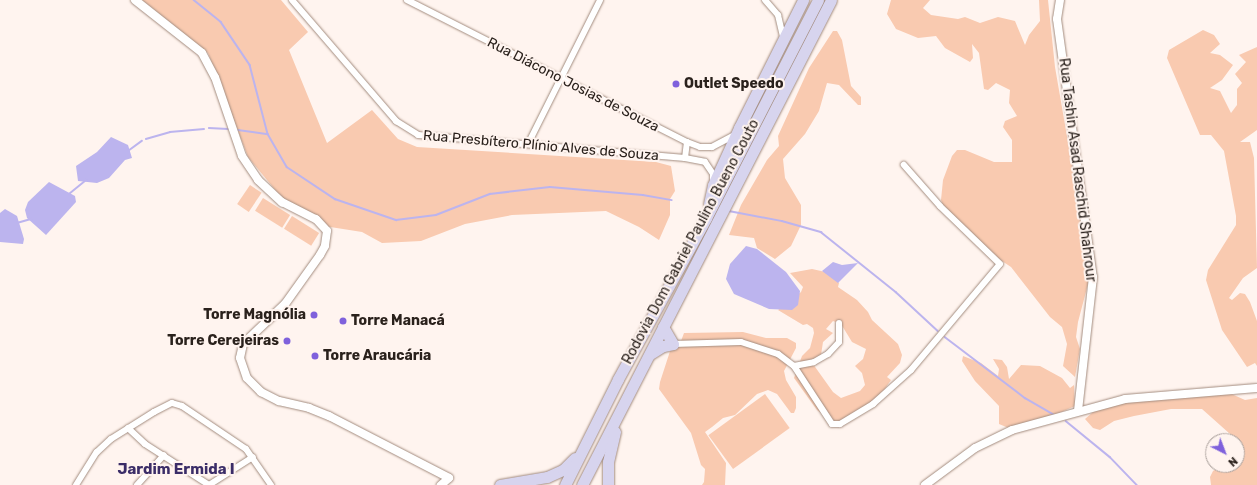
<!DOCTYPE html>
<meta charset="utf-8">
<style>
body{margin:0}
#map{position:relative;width:1257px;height:485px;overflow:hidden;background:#fff4ef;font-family:Rubik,sans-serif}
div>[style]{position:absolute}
.green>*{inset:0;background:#f9cab0;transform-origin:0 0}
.water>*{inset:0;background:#bcb4ee}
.stream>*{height:1.5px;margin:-0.75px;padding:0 0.75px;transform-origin:0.75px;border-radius:0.75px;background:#bcb4ee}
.roads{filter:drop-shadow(0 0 1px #a38c7f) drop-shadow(0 0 1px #a38c7f)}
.minor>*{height:6px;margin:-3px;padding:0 3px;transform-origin:3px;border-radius:3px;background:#fff}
.tertiary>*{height:8px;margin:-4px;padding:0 4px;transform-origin:4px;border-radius:4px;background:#fff}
.motorway>*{height:11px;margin:-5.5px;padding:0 5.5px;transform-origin:5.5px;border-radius:5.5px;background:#d7d4ee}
.dots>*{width:11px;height:11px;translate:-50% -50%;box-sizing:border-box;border:2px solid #fff4ef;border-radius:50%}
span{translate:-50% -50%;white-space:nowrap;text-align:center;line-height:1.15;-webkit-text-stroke:4px #fff4ef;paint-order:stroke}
.poi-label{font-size:14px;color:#2a211c;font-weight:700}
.left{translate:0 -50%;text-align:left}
.right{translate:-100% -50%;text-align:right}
.street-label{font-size:14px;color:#2a211c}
.neighbourhood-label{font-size:15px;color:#3b2d68;font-weight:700}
.north{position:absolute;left:1205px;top:433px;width:40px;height:40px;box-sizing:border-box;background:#fff4ef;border:1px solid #aaa09b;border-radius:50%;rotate:138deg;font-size:11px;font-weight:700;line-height:16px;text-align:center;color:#2a211c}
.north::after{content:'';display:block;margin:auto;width:14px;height:18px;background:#7f61dc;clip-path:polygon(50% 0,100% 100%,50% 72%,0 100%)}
</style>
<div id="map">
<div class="green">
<div style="clip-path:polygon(142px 0,281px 0,308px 32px,289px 50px,327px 143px,372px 110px,398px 139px,417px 147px,656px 162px,671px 166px,675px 191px,670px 199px,670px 215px,659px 240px,639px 227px,606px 211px,512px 215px,465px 224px,421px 241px,382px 243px,362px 232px,324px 226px,281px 197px,248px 157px,208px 53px)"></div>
<div style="clip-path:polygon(891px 0,930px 0,923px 8px,931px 15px,958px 19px,965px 17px,980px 23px,998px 17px,1015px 21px,1025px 45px,1029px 35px,1040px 21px,1039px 0,1048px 0,1055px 67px,1089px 264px,1088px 284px,1078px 322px,1076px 337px,1080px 349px,1075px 377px,1063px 366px,1067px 344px,1062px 327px,1050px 317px,1011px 267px,981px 247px,944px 208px,941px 200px,943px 180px,952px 156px,957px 150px,965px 150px,994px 162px,1012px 162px,1012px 140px,1003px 127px,1005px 121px,1017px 116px,1009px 103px,1010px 90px,996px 83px,988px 90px,984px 89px,979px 53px,972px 44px,973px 58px,970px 62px,945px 48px,936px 36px,918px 38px,896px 29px,887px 14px)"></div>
<div style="clip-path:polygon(1203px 30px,1214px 35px,1220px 44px,1210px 53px,1220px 55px,1233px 65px,1222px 80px,1210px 88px,1220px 91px,1231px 113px,1237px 105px,1237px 89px,1242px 83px,1235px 74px,1246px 62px,1239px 55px,1257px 47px,1257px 130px,1240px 142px,1250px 142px,1254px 158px,1257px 268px,1243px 278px,1229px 298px,1232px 300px,1240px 293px,1245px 294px,1250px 302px,1257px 321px,1257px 366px,1255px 363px,1247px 367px,1222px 330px,1206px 280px,1208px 270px,1236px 225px,1236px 216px,1224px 151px,1211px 135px,1200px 135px,1167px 58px,1169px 50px)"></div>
<div style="clip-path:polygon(833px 31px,837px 31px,842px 40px,851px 86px,861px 97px,861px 105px,858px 105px,839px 85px,827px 83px,819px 111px,805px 134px,783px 159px,785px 178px,801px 205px,801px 225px,791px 246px,775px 259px,757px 248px,754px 238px,729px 235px,741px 205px,767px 160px,779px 146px,778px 136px,809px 68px)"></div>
<div style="left:250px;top:185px;width:14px;height:23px;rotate:34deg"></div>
<div style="left:263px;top:198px;width:32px;height:15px;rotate:32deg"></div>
<div style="left:292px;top:216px;width:32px;height:15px;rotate:32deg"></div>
<div style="clip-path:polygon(evenodd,812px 269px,830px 273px,839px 283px,838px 287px,857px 300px,868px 312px,872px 320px,898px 344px,902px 355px,900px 363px,887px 377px,891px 380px,876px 402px,839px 422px,831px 420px,817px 410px,794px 378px,802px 356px,810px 348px,814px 333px,813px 328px,807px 324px,803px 325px,778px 310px,801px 292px,803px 287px,790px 273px,812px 269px,833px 321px,841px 324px,852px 342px,866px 349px,863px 359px,855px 366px,862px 373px,865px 385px,860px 391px,841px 398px,833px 392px,813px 364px,821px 355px,823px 342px,833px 333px,826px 329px,833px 321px)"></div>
<div style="clip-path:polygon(743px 332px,766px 338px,787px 338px,796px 343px,796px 348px,784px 371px,786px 380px,796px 397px,796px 408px,794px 413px,791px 413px,777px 394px,768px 390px,757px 394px,735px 415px,723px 418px,712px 427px,705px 432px,726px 463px,725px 485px,702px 485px,704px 482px,705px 469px,701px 465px,691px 433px,659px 389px,660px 382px,673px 342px,681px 341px,684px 333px)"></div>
<div style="clip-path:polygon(963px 356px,981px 363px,998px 376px,999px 369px,993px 359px,1002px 360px,1007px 367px,1009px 379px,1021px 365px,1040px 366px,1062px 378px,1070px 388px,1074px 385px,1075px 406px,1048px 418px,1011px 429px,999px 424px,999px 406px,975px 381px,962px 361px)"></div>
<div style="clip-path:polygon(1227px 392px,1245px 400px,1257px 398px,1257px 485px,1211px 485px,1210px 477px,1213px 471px,1222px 465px,1237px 465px,1237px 455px,1241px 447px,1239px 442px,1202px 409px,1171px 409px,1134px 416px,1114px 421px,1100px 430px,1093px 428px,1085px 419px,1101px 405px)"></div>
<div style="left:765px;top:394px;width:42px;height:70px;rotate:54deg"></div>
</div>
<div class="water">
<div style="clip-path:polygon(111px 137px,128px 145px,132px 158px,125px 160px,109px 178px,97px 183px,78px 181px,76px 166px,97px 152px)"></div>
<div style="clip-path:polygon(49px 182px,75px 196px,76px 202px,46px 235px,27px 218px,25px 210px,28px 202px)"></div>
<div style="clip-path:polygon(5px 209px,17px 216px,24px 239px,23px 244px,0 242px,0 213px)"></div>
<div style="clip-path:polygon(746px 246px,757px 249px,786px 272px,800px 291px,798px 305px,792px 310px,769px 309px,734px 294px,726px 279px,730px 264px)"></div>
<div style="clip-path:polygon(833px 262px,842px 265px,858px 263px,838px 283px,822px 271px)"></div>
</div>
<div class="stream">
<div style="left:194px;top:0;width:35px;rotate:39deg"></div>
<div style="left:221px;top:22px;width:52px;rotate:56deg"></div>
<div style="left:250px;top:65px;width:71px;rotate:75.4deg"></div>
<div style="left:268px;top:134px;width:38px;rotate:60deg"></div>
<div style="left:287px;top:167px;width:58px;rotate:33.7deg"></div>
<div style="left:335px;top:199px;width:65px;rotate:19deg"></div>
<div style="left:396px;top:220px;width:40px;rotate:-7.1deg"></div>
<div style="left:436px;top:215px;width:58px;rotate:-21.3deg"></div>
<div style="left:490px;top:194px;width:60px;rotate:-6.7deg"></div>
<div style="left:550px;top:187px;width:93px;rotate:4.9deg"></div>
<div style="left:643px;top:195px;width:29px;rotate:10deg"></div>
<div style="left:209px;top:128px;width:19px;rotate:3deg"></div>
<div style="left:238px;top:130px;width:30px;rotate:8deg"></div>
<div style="left:146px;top:139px;width:25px;rotate:-16deg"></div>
<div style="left:170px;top:132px;width:34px;rotate:-5deg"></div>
<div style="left:128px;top:151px;width:17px;rotate:-36deg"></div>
<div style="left:69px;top:194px;width:22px;rotate:-39deg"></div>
<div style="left:729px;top:211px;width:54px;rotate:10.7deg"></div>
<div style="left:782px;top:221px;width:41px;rotate:15.8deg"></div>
<div style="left:821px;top:232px;width:96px;rotate:38.7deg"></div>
<div style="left:896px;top:292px;width:57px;rotate:42.9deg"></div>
<div style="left:17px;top:223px;width:15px;rotate:-16deg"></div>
<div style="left:945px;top:337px;width:101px;rotate:37.3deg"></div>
<div style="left:1025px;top:398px;width:34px;rotate:30deg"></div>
<div style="left:1066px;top:421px;width:57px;rotate:39.3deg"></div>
<div style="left:1110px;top:457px;width:39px;rotate:46deg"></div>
</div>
<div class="roads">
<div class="minor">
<div style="left:292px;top:0;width:160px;rotate:49.3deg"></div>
<div style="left:396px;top:121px;width:26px;rotate:32deg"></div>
<div style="left:418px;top:135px;width:268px;rotate:4.9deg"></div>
<div style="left:685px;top:158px;width:20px;rotate:11deg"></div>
<div style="left:705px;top:162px;width:14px;rotate:56deg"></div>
<div style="left:713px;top:174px;width:6px;rotate:90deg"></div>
<div style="left:407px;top:0;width:314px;rotate:26.9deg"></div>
<div style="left:687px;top:142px;width:14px;rotate:21deg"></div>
<div style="left:700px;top:147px;width:12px"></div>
<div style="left:712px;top:147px;width:24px;rotate:-28deg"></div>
<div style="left:765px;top:0;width:20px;rotate:49deg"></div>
<div style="left:778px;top:15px;width:22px;rotate:77deg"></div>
<div style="left:528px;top:144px;width:161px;rotate:-63.4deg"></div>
<div style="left:685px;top:158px;width:16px;rotate:-83deg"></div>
<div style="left:673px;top:344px;width:68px;rotate:-1.7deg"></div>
<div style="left:741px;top:342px;width:39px;rotate:18deg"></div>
<div style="left:778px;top:354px;width:20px;rotate:37deg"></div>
<div style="left:794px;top:366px;width:69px;rotate:56.8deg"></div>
<div style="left:832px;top:424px;width:8px"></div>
<div style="left:840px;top:424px;width:39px;rotate:-31deg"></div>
<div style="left:873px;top:404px;width:51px;rotate:-41.8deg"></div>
<div style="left:911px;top:370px;width:138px;rotate:-50deg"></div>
<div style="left:1000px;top:264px;width:83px;rotate:-136deg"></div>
<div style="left:940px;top:206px;width:55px;rotate:-131.3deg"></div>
<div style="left:794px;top:366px;width:20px;rotate:-11deg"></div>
<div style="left:814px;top:362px;width:16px;rotate:-30deg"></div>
<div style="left:828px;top:354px;width:16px;rotate:-47deg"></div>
<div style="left:839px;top:342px;width:19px;rotate:-90deg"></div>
<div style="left:128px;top:428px;width:23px;rotate:43deg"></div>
<div style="left:145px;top:444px;width:76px;rotate:32.6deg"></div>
<div style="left:76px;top:485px;width:39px;rotate:-58deg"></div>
<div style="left:97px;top:452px;width:19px;rotate:-43deg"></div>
<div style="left:111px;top:439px;width:51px;rotate:-32.1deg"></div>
<div style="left:154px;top:412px;width:20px;rotate:-27deg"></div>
<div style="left:172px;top:403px;width:10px;rotate:17deg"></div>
<div style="left:182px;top:406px;width:77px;rotate:33.9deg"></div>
<div style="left:246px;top:449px;width:44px;rotate:55.2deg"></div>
<div style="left:137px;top:485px;width:40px;rotate:-48deg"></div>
<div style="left:209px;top:485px;width:52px;rotate:-32.5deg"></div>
</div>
<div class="tertiary">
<div style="left:135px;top:0;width:85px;rotate:38.3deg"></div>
<div style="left:202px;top:53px;width:27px;rotate:62deg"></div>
<div style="left:215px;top:77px;width:83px;rotate:71.1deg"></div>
<div style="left:242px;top:156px;width:29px;rotate:56deg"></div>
<div style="left:258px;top:180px;width:33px;rotate:43deg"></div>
<div style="left:282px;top:202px;width:38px;rotate:27deg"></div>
<div style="left:316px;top:219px;width:16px;rotate:47deg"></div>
<div style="left:327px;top:231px;width:15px;rotate:98deg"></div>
<div style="left:325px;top:246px;width:10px;rotate:119deg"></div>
<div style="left:320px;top:255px;width:60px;rotate:125.5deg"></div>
<div style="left:285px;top:304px;width:58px;rotate:136.4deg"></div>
<div style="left:243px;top:344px;width:14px;rotate:102deg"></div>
<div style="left:240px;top:358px;width:21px;rotate:71deg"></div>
<div style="left:247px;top:378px;width:20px;rotate:45deg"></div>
<div style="left:261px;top:392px;width:20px;rotate:27deg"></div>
<div style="left:279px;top:401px;width:31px;rotate:13deg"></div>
<div style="left:309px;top:408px;width:22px;rotate:22deg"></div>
<div style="left:329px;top:416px;width:135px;rotate:27.3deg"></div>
<div style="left:449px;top:478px;width:11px;rotate:139deg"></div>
<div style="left:1060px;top:0;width:19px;rotate:99deg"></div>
<div style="left:1057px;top:19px;width:260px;rotate:82.1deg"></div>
<div style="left:1093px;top:277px;width:135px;rotate:96.4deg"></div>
<div style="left:925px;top:485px;width:62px;rotate:-36.5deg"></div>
<div style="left:975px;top:448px;width:41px;rotate:-25.9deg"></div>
<div style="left:1012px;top:430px;width:117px;rotate:-15.3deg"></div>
<div style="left:1125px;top:399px;width:132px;rotate:-4.8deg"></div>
</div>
<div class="motorway">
<div style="left:709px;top:204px;width:19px;rotate:-78deg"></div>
<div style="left:713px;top:185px;width:63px;rotate:-65.5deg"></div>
<div style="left:739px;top:128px;width:143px;rotate:-63.4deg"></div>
<div style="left:650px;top:354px;width:15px;rotate:-32deg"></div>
<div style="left:663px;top:346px;width:10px;rotate:-11deg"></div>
<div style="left:673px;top:344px;width:20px;rotate:-120deg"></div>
<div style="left:500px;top:485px;width:48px;rotate:-9.7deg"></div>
<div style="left:547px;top:477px;width:17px;rotate:-24deg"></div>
<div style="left:563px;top:470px;width:17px;rotate:-45deg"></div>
<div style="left:565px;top:485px;width:119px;rotate:-63.4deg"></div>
<div style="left:618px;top:379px;width:183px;rotate:-61.3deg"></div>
<div style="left:706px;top:218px;width:245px;rotate:-62.8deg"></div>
<div style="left:582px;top:485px;width:545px;rotate:-62.82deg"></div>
<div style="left:608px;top:485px;width:23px;rotate:-90deg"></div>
<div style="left:608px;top:462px;width:31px;rotate:-77deg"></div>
</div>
</div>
<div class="dots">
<div style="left:676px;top:84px;background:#7f61dc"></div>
<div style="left:314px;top:315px;background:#7f61dc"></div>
<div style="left:343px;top:321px;background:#7f61dc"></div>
<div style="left:287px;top:341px;background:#7f61dc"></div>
<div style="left:315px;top:356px;background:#7f61dc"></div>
</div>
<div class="poi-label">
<span class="left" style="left:684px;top:84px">Outlet Speedo</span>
<span class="right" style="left:306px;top:315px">Torre Magnólia</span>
<span class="left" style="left:351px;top:321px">Torre Manacá</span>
<span class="right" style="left:279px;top:341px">Torre Cerejeiras</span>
<span class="left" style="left:323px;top:356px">Torre Araucária</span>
</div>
<div class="street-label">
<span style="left:573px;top:85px;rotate:27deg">Rua Diácono Josias de Souza</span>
<span style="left:541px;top:146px;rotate:5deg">Rua Presbítero Plínio Alves de Souza</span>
<span style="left:1077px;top:170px;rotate:83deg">Rua Tashin Asad Raschid Shahrour</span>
<span style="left:691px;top:242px;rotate:-62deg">Rodovia Dom Gabriel Paulino Bueno Couto</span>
</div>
<div class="neighbourhood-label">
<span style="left:176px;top:470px">Jardim Ermida I</span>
</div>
<div class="north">N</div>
</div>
